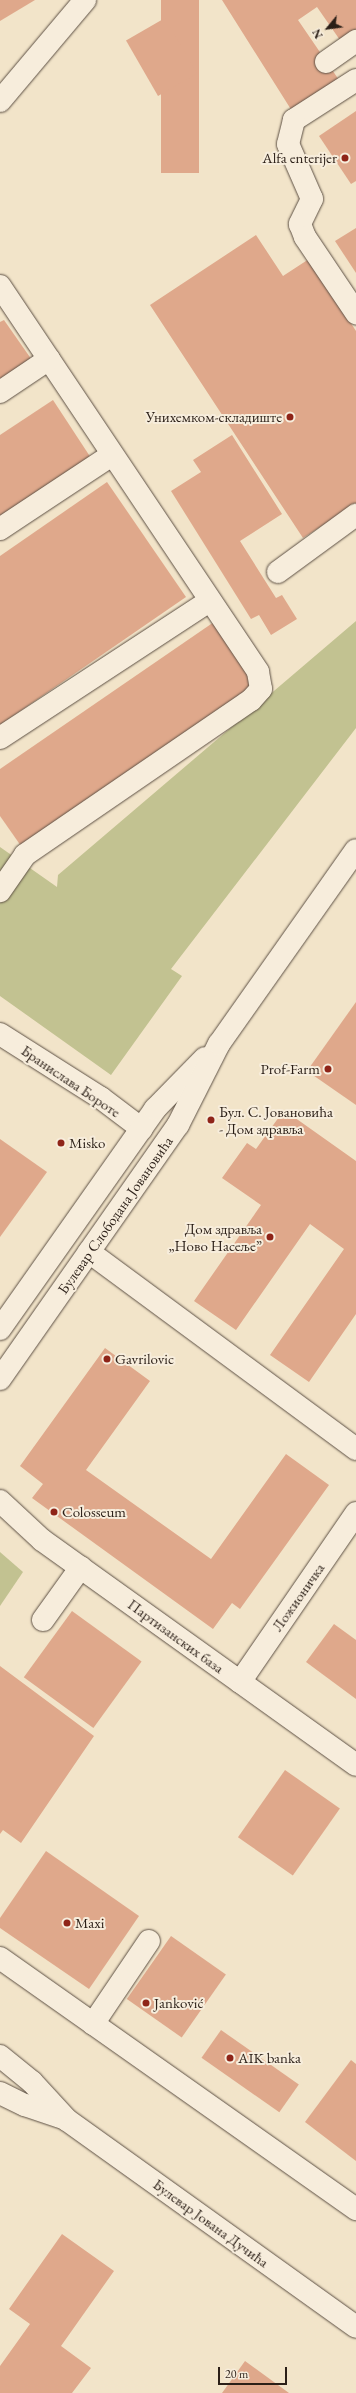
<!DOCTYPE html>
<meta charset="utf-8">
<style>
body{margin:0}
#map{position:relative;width:356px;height:2393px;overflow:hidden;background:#f2e4c9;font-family:"EB Garamond",serif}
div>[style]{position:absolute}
.green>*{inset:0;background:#c2c291}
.building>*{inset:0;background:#dfa88b;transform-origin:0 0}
.roads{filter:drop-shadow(0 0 1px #5d5044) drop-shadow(0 0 1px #5d5044)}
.minor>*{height:22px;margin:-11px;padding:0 11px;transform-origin:11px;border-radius:11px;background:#f7eddc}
.dots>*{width:11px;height:11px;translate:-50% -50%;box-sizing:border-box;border:2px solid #f7eddc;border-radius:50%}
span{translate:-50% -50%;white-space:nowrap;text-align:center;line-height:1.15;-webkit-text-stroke:4px #f7eddc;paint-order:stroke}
.poi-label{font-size:15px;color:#2b1f17}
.right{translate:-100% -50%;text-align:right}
.left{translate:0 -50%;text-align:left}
.street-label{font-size:15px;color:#2b1f17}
.north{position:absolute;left:308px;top:8px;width:40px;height:40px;-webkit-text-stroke:3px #f7eddc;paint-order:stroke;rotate:241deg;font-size:11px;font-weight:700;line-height:16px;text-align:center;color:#2b1f17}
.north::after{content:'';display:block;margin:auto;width:14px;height:18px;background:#2b1f17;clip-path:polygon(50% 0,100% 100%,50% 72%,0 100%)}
.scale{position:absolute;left:218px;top:2367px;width:69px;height:18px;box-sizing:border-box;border:2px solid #2b1f17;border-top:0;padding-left:5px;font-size:12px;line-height:14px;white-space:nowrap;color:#2b1f17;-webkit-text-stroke:3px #f7eddc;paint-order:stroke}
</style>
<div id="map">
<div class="green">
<div style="clip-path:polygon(356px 621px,356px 728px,171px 969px,182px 976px,111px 1075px,0 996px,0 847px,57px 887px,58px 875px)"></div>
<div style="clip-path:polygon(0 1552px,23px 1572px,0 1606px)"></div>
</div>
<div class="building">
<div style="clip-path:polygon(0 0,35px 0,0 21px)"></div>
<div style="left:161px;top:0;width:38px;height:173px"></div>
<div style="clip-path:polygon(222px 0,356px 0,356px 34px,342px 43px,317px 7px,298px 20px,339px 80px,292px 111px)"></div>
<div style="left:165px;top:18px;width:64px;height:45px;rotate:60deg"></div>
<div style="clip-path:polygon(356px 111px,356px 181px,351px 184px,319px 136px)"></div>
<div style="clip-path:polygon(356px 228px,356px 273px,335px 241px)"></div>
<div style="clip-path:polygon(256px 235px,283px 276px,309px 259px,356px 331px,356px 504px,303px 538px,150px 305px)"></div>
<div style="clip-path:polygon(4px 320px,34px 363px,0 386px,0 322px)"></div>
<div style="clip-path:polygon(53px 400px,91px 458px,0 519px,0 435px)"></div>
<div style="clip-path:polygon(232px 435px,282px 514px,240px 541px,276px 598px,282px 595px,297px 619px,271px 635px,259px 615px,251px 619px,171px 491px,201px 472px,193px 460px)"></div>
<div style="clip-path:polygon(107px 482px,186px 597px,0 725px,0 556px)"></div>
<div style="clip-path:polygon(214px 622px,256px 684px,21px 846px,0 816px,0 769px)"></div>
<div style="clip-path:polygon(356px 1002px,356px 1105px,307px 1071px)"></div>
<div style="clip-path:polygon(284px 1110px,356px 1161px,356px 1314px,309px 1382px,270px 1355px,344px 1249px,310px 1224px,236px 1330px,194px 1301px,261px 1205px,222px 1178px,247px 1143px,256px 1149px)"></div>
<div style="clip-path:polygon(0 1139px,47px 1172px,0 1237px)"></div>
<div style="clip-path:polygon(105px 1348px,150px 1381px,86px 1470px,211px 1559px,286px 1454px,329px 1485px,240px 1609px,232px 1603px,213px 1629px,32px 1498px,43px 1484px,20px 1466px)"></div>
<div style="left:72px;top:1611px;width:86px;height:82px;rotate:36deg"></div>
<div style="clip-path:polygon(334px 1624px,356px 1640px,356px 1699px,306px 1662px)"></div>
<div style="clip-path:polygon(0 1666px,94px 1736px,21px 1843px,3px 1830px,0 1834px)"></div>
<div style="left:285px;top:1770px;width:67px;height:82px;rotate:35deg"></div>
<div style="clip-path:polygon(46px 1851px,139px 1916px,89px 1989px,0 1928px,0 1918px)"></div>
<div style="left:171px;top:1936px;width:67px;height:77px;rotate:35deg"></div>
<div style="left:221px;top:2030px;width:95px;height:34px;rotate:35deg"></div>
<div style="clip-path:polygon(351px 2060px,356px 2064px,356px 2161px,305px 2122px)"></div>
<div style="clip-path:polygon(62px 2234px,114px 2271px,61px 2346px,91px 2368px,72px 2393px,0 2393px,0 2366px,30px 2324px,9px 2309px)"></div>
<div style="clip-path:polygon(245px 2361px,289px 2393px,222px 2393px)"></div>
</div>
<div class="roads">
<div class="minor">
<div style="left:326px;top:62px;width:37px;rotate:-35deg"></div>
<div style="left:356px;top:80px;width:74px;rotate:147.2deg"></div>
<div style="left:294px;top:120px;width:25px;rotate:104deg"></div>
<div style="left:288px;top:144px;width:60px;rotate:66.4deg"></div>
<div style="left:312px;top:199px;width:28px;rotate:116deg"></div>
<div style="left:300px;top:224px;width:14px;rotate:69deg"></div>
<div style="left:305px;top:237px;width:92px;rotate:56.1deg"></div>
<div style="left:0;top:101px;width:132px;rotate:-49.9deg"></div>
<div style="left:0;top:286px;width:464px;rotate:56.2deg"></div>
<div style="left:258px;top:672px;width:17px;rotate:80deg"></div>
<div style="left:261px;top:689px;width:15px;rotate:132deg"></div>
<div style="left:251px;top:700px;width:274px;rotate:145.6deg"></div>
<div style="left:25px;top:855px;width:44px;rotate:124.8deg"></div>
<div style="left:0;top:392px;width:59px;rotate:-34deg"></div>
<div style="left:0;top:529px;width:134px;rotate:-33.5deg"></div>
<div style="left:278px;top:572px;width:97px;rotate:-36.2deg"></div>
<div style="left:0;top:738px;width:250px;rotate:-33.2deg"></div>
<div style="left:0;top:1034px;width:120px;rotate:32.4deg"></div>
<div style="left:101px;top:1098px;width:51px;rotate:37.1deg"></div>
<div style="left:89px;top:1252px;width:332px;rotate:36.4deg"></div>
<div style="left:0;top:1329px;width:269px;rotate:-54.8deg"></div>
<div style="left:155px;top:1109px;width:71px;rotate:-45.6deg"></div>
<div style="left:0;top:1379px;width:310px;rotate:-55deg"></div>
<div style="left:178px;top:1125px;width:91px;rotate:-63.2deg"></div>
<div style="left:219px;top:1044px;width:237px;rotate:-54.8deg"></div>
<div style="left:0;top:1501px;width:57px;rotate:42.9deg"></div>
<div style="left:42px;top:1540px;width:386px;rotate:35.6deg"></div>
<div style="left:43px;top:1620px;width:65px;rotate:-54.4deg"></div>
<div style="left:240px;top:1682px;width:205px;rotate:-55.5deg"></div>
<div style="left:0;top:1958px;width:436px;rotate:35.2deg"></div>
<div style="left:93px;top:2024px;width:100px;rotate:-56deg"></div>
<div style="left:0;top:2056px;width:41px;rotate:39.1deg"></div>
<div style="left:32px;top:2082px;width:52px;rotate:47.4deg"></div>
<div style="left:67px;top:2120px;width:355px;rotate:35.6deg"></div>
<div style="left:0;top:2093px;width:28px;rotate:26deg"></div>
<div style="left:25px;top:2105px;width:43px;rotate:18.9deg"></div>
</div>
</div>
<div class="dots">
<div style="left:345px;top:158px;background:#8f2418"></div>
<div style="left:290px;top:417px;background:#8f2418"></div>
<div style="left:328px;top:1069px;background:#8f2418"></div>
<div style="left:211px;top:1120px;background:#8f2418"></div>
<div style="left:61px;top:1143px;background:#8f2418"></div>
<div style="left:270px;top:1237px;background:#8f2418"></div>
<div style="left:107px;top:1359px;background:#8f2418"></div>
<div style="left:54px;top:1512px;background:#8f2418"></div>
<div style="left:67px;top:1923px;background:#8f2418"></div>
<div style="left:146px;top:2003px;background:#8f2418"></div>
<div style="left:230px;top:2058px;background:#8f2418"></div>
</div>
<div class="poi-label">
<span class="right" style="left:337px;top:158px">Alfa enterijer</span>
<span class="right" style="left:282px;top:417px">Унихемком-складиште</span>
<span class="right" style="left:320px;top:1069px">Prof-Farm</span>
<span class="left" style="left:219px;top:1120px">Бул. С. Јовановића<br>- Дом здравља</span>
<span class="left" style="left:69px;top:1143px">Misko</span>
<span class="right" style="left:262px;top:1237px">Дом здравља<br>„Ново Насеље”</span>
<span class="left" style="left:115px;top:1359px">Gavrilovic</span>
<span class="left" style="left:62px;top:1512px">Colosseum</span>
<span class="left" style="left:75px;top:1923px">Maxi</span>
<span class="left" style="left:154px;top:2003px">Janković</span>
<span class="left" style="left:238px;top:2058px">AIK banka</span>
</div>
<div class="street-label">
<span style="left:71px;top:1081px;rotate:34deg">Бранислава Бороте</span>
<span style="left:115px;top:1215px;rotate:-55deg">Булевар Слободана Јовановића</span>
<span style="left:298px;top:1597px;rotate:-55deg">Ложионичка</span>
<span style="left:176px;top:1636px;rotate:36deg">Партизанских база</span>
<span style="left:211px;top:2223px;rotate:36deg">Булевар Јована Дучића</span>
</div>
<div class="north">N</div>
<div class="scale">20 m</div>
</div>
